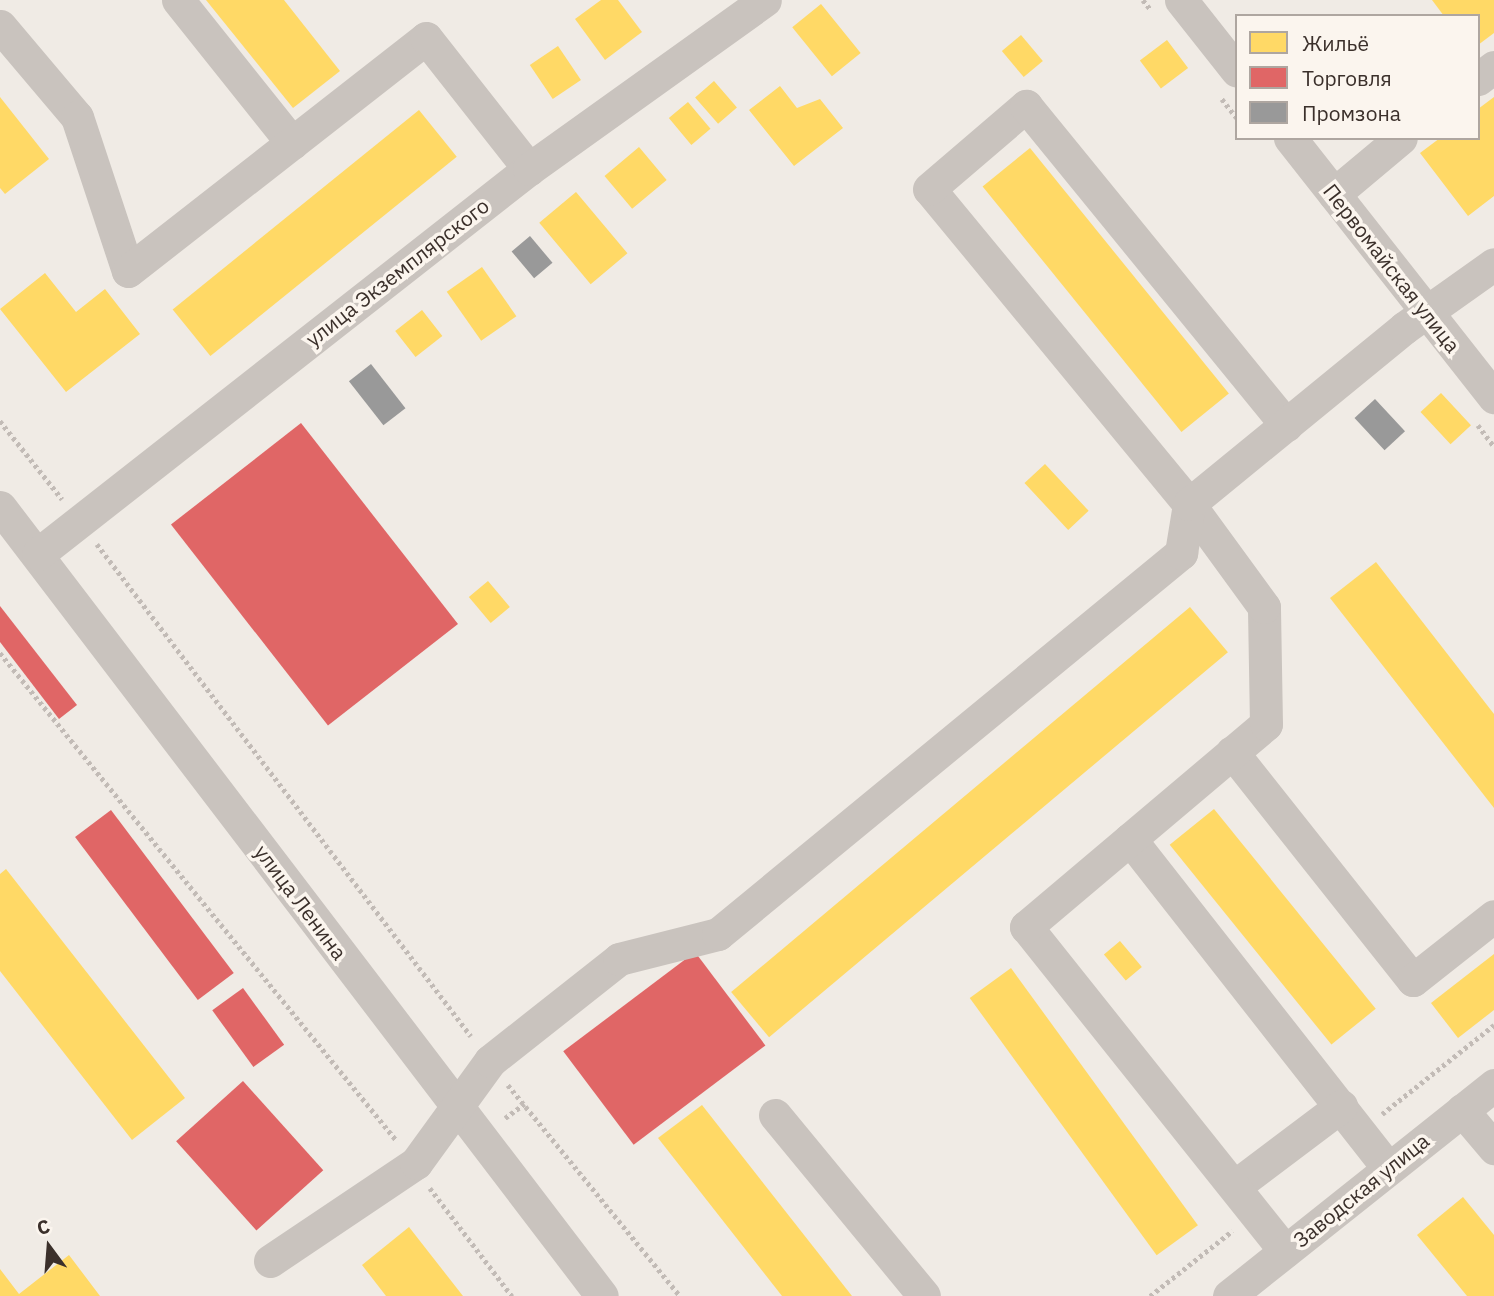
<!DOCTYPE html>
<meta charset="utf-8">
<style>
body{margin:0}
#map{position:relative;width:1494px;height:1296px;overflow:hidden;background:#f0ebe5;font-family:"IBM Plex Sans",sans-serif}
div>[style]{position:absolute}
.homes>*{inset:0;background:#ffd966;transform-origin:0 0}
.shops>*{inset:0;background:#e06666;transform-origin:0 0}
.industry>*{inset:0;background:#999;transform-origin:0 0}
.path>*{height:4.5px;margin-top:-2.25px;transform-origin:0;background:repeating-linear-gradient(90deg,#c2bbb6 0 3.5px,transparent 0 7px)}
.minor>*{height:33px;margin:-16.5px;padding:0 16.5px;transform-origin:16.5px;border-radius:16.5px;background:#c9c3be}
span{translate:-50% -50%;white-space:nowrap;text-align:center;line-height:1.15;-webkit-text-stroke:7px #fbf5ee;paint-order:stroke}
.street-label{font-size:21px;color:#3b302b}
.legend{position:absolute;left:1235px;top:14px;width:245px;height:126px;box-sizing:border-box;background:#fbf5ee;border:2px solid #aea6a0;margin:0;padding:9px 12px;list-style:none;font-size:21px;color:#3b302b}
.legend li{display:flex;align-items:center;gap:14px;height:35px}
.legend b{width:35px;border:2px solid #aea6a0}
.north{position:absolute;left:14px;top:1212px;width:70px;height:70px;-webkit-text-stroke:5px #fbf5ee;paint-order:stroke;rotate:344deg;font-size:19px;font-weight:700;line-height:28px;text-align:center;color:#3b302b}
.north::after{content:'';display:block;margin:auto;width:24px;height:32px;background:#3b302b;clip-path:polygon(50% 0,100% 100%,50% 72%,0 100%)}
</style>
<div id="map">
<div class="homes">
<div style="clip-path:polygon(206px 0,284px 0,340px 71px,293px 108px)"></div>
<div style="clip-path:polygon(601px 0,618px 0,642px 32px,605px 60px,575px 19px)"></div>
<div style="clip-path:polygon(1432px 0,1494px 0,1494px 33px,1478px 45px,1478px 16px,1444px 16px)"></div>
<div style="left:821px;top:4px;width:63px;height:37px;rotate:51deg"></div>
<div style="left:1021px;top:35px;width:34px;height:25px;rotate:50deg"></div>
<div style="left:1167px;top:40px;width:35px;height:34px;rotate:53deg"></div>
<div style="left:558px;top:46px;width:41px;height:34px;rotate:56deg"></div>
<div style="left:714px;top:81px;width:35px;height:25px;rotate:49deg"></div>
<div style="clip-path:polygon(780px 86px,797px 108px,820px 99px,843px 128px,794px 166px,749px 110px)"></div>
<div style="clip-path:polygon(0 97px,49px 159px,5px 194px,0 188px)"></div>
<div style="clip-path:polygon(1494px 97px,1494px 196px,1468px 216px,1420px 153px,1440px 138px,1478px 138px,1478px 109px)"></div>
<div style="left:688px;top:102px;width:35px;height:25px;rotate:50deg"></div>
<div style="left:419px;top:110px;width:60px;height:317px;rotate:51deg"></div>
<div style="left:639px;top:147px;width:43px;height:45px;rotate:50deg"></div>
<div style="left:1030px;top:148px;width:316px;height:61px;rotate:51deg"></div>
<div style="left:576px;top:192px;width:80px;height:48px;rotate:50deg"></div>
<div style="left:482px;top:267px;width:60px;height:43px;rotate:55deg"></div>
<div style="clip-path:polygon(45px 273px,76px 312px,105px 289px,140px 334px,66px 392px,0 309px)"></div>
<div style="left:422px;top:310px;width:33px;height:34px;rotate:52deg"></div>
<div style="left:1441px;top:393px;width:44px;height:28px;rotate:47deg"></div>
<div style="left:1045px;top:464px;width:64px;height:28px;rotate:47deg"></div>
<div style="clip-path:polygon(1376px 562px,1494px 714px,1494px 808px,1330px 598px)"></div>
<div style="left:488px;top:581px;width:34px;height:25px;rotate:50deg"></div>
<div style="left:1190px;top:607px;width:59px;height:599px;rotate:50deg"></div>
<div style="left:1214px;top:809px;width:257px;height:57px;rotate:51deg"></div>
<div style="clip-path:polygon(6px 869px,185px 1098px,132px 1140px,0 971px,0 874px)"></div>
<div style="left:1120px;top:941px;width:34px;height:21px;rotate:50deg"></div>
<div style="clip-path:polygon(1494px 954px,1494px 1010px,1458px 1038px,1431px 1003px)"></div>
<div style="left:1011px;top:968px;width:318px;height:51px;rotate:54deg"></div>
<div style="clip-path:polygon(702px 1105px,852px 1296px,782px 1296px,658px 1138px)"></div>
<div style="clip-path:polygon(1463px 1197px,1494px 1235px,1494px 1296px,1467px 1296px,1417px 1235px)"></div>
<div style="clip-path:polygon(409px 1227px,463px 1296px,386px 1296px,362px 1265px)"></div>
<div style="clip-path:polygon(69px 1255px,100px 1296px,0 1296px,0 1269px,19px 1294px)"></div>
</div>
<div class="shops">
<div style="left:301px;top:423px;width:255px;height:165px;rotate:52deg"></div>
<div style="clip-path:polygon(0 606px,77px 705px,59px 719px,0 642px)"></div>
<div style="left:111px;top:810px;width:204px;height:45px;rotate:53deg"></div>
<div style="left:695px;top:952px;width:117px;height:165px;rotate:53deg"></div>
<div style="left:243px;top:988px;width:70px;height:38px;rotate:54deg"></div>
<div style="left:243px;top:1081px;width:120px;height:90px;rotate:48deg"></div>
</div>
<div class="industry">
<div style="left:530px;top:236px;width:35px;height:24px;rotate:50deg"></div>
<div style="left:371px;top:364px;width:56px;height:28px;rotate:52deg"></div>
<div style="left:1375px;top:399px;width:44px;height:28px;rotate:47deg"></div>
</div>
<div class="path">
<div style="left:1143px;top:0;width:13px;rotate:51deg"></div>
<div style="left:1222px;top:99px;width:24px;rotate:52deg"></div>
<div style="left:0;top:421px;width:100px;rotate:51.5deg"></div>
<div style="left:1478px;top:425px;width:26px;rotate:53deg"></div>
<div style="left:97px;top:544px;width:618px;rotate:52.76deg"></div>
<div style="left:0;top:653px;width:629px;rotate:50.87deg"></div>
<div style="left:508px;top:1085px;width:272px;rotate:50.8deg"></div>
<div style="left:1382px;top:1114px;width:143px;rotate:-38.5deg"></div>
<div style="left:505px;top:1118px;width:24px;rotate:-36deg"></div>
<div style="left:430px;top:1188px;width:136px;rotate:52.8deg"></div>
<div style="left:1150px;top:1296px;width:105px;rotate:-38.4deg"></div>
</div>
<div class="minor">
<div style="left:178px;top:0;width:183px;rotate:51.4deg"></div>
<div style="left:1181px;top:0;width:90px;rotate:51.7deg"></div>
<div style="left:0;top:26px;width:119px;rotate:49.8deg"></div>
<div style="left:77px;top:117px;width:162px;rotate:71.7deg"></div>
<div style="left:128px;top:271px;width:378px;rotate:-38deg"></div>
<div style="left:426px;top:38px;width:167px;rotate:51.8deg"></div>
<div style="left:1478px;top:79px;width:20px;rotate:-37deg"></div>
<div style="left:1290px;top:138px;width:330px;rotate:51.8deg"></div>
<div style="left:1334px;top:194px;width:87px;rotate:-39.9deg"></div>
<div style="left:0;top:507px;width:992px;rotate:52.66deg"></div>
<div style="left:38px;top:554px;width:624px;rotate:-38.1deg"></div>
<div style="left:529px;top:169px;width:290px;rotate:-35.6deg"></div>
<div style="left:1232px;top:752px;width:291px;rotate:51.6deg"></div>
<div style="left:1413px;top:980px;width:103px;rotate:-38.3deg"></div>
<div style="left:1130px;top:839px;width:418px;rotate:51.9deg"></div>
<div style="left:1462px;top:1110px;width:50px;rotate:49.9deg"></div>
<div style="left:775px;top:1115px;width:234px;rotate:50.5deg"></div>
<div style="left:1235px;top:1186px;width:133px;rotate:-37deg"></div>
<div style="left:1285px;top:1251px;width:415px;rotate:-128.6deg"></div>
<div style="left:1026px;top:927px;width:314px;rotate:-40.2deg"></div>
<div style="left:1266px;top:724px;width:117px;rotate:-91deg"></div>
<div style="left:1264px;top:607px;width:127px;rotate:-126.1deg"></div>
<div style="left:1189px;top:504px;width:408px;rotate:-129.5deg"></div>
<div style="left:929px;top:189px;width:128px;rotate:-40.6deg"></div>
<div style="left:1026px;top:106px;width:412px;rotate:50.8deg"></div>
<div style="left:270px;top:1261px;width:176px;rotate:-33.9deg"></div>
<div style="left:416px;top:1163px;width:126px;rotate:-54deg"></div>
<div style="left:490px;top:1061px;width:164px;rotate:-38.3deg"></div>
<div style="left:619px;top:959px;width:102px;rotate:-14.2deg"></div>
<div style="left:718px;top:934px;width:600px;rotate:-39.45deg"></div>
<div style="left:1181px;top:553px;width:50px;rotate:-80.7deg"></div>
<div style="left:1189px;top:504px;width:278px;rotate:-39.3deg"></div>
<div style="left:1404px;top:328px;width:110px;rotate:-35.4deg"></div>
<div style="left:1229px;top:1296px;width:339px;rotate:-38.5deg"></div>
</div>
<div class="street-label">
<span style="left:1392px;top:268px;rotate:52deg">Первомайская улица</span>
<span style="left:397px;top:272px;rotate:-38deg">улица Экземплярского</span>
<span style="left:301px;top:902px;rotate:53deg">улица Ленина</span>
<span style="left:1361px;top:1190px;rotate:-39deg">Заводская улица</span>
</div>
<ul class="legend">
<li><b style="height:19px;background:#ffd966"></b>Жильё</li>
<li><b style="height:19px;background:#e06666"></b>Торговля</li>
<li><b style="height:19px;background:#999"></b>Промзона</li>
</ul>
<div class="north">С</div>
</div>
